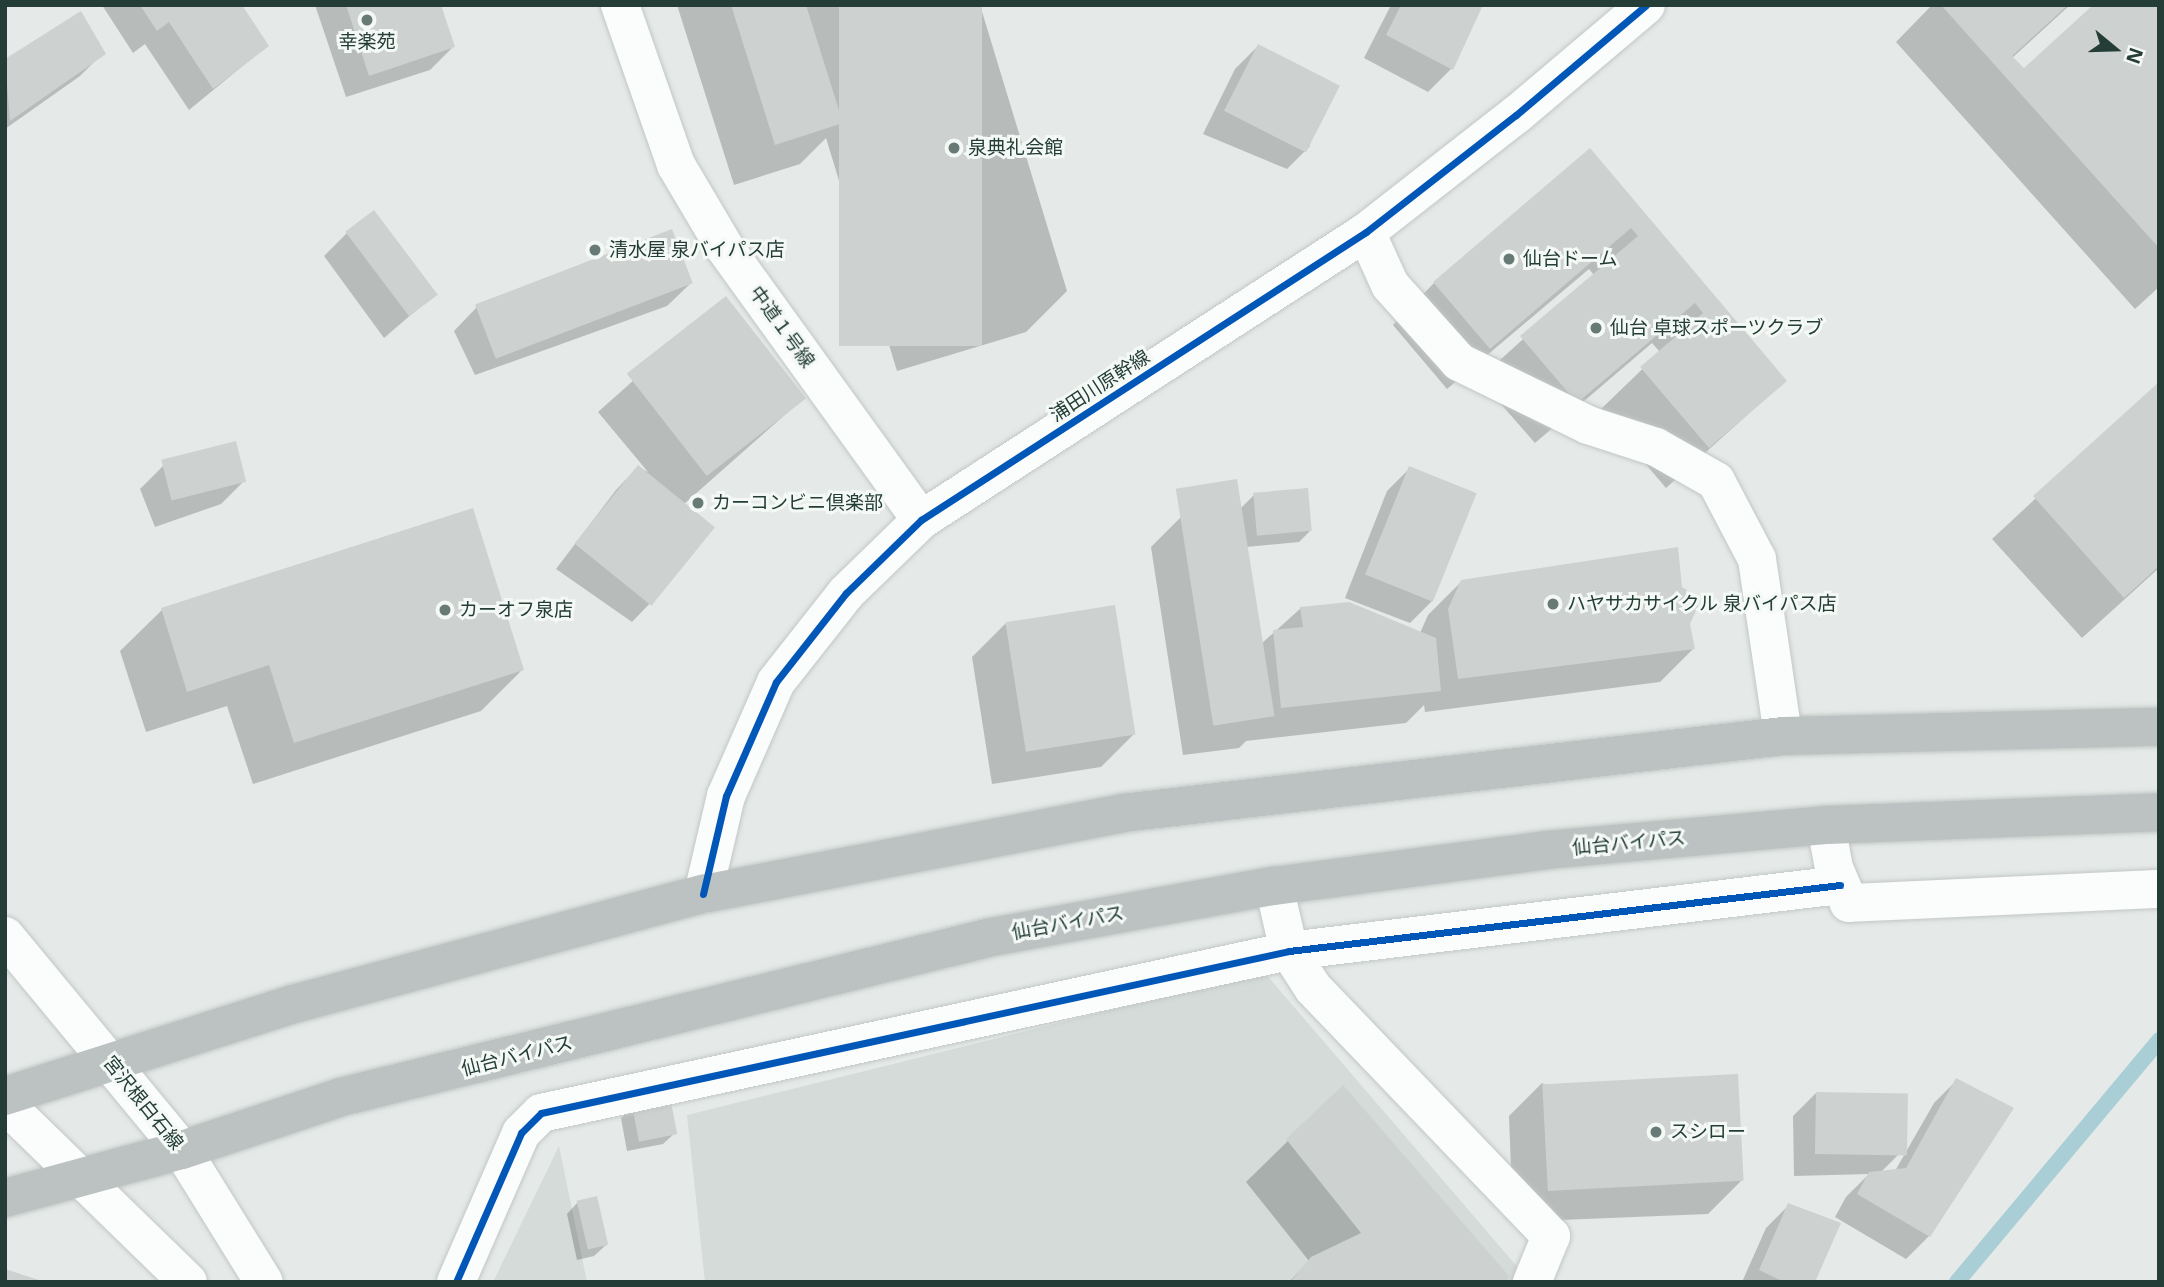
<!DOCTYPE html>
<meta charset="utf-8">
<style>
body{margin:0}
#map{position:relative;width:2164px;height:1287px;overflow:hidden;background:#e5eae8;font-family:"Noto Sans","Noto Sans JP",sans-serif}
div>[style]{position:absolute}
.built>*{inset:0;background:#d4dbd8}
.shadow>*{inset:0;background:#0003}
.stream>*{height:16px;margin:-8px;padding:0 8px;transform-origin:8px;border-radius:8px;background:#a9ced5}
.building>*{inset:0;background:#cdd1d0;transform-origin:0 0}
.roads{filter:drop-shadow(0 0 2px #c2c7c5) drop-shadow(0 0 2px #c2c7c5)}
.street>*{height:38px;margin:-19px;padding:0 19px;transform-origin:19px;border-radius:19px;background:#fbfcfc}
.secondary>*{height:38px;margin:-19px;padding:0 19px;transform-origin:19px;border-radius:19px;background:#fbfcfc}
.highway>*{height:38px;margin:-19px;padding:0 19px;transform-origin:19px;border-radius:19px;background:#bbc2c1}
.cycleway>*{height:7px;margin:-3.5px;padding:0 3.5px;transform-origin:3.5px;border-radius:3.5px;background:#0057b8}
.dots>*{width:19px;height:19px;translate:-50% -50%;box-sizing:border-box;border:4px solid #f4f9f6;border-radius:50%}
span{translate:-50% -50%;white-space:nowrap;text-align:center;line-height:1.15;-webkit-text-stroke:6px #f4f9f6;paint-order:stroke}
.poi-label{font-size:19px;color:#243d37}
.left{translate:0 -50%;text-align:left}
.street-label{font-size:19px;color:#243d37}
.frame{position:absolute;inset:0;border:7px solid #243d37;pointer-events:none}
.north{position:absolute;left:2080px;top:14px;width:70px;height:70px;-webkit-text-stroke:5px #f4f9f6;paint-order:stroke;rotate:109deg;font-size:19px;font-weight:700;line-height:28px;text-align:center;color:#243d37}
.north::after{content:'';display:block;margin:auto;width:24px;height:32px;background:#243d37;clip-path:polygon(50% 0,100% 100%,50% 72%,0 100%)}
</style>
<div id="map">
<div class="built">
<div style="clip-path:polygon(1264px 972px,1520px 1270px,1514px 1282px,705px 1282px,687px 1115px)"></div>
<div style="clip-path:polygon(559px 1146px,587px 1282px,493px 1282px)"></div>
</div>
<div class="shadow">
<div style="clip-path:polygon(102px 5px,240px 5px,267px 46px,189px 110px,145px 44px,133px 53px)"></div>
<div style="clip-path:polygon(315px 5px,440px 5px,453px 47px,430px 70px,346px 97px)"></div>
<div style="clip-path:polygon(677px 5px,980px 5px,1067px 291px,1026px 332px,897px 371px,826px 138px,800px 164px,734px 185px)"></div>
<div style="clip-path:polygon(1391px 5px,1482px 5px,1451px 69px,1428px 92px,1364px 58px)"></div>
<div style="clip-path:polygon(1932px 5px,2070px 5px,2012px 58px,2023px 71px,2159px 5px,2159px 287px,2135px 309px,1896px 42px)"></div>
<div style="clip-path:polygon(1258px 46px,1310px 146px,1287px 169px,1203px 134px,1235px 69px)"></div>
<div style="clip-path:polygon(103px 53px,80px 76px,5px 129px,5px 61px)"></div>
<div style="clip-path:polygon(1589px 151px,1785px 381px,1666px 488px,1600px 410px,1660px 352px,1652px 343px,1535px 443px,1479px 379px,1594px 275px,1589px 269px,1447px 389px,1393px 325px,1434px 283px)"></div>
<div style="clip-path:polygon(347px 233px,435px 294px,384px 338px,324px 256px)"></div>
<div style="clip-path:polygon(691px 283px,667px 306px,475px 375px,454px 331px,477px 307px)"></div>
<div style="clip-path:polygon(726px 298px,804px 398px,684px 504px,655px 598px,632px 622px,556px 569px,616px 490px,638px 467px,648px 472px,598px 412px)"></div>
<div style="clip-path:polygon(2159px 384px,2159px 568px,2082px 638px,1992px 539px)"></div>
<div style="clip-path:polygon(163px 466px,244px 481px,221px 504px,155px 527px,140px 489px)"></div>
<div style="clip-path:polygon(1410px 468px,1433px 600px,1410px 623px,1345px 598px,1387px 491px)"></div>
<div style="clip-path:polygon(1254px 495px,1310px 531px,1299px 542px,1246px 547px,1261px 644px,1301px 608px,1420px 633px,1428px 615px,1462px 581px,1681px 588px,1693px 649px,1660px 682px,1425px 712px,1424px 705px,1406px 723px,1246px 741px,1239px 748px,1183px 755px,1151px 547px,1185px 513px,1240px 509px)"></div>
<div style="clip-path:polygon(162px 610px,522px 670px,481px 711px,253px 784px,227px 706px,146px 732px,120px 651px)"></div>
<div style="clip-path:polygon(1005px 624px,1134px 734px,1101px 767px,992px 784px,972px 657px)"></div>
<div style="clip-path:polygon(1957px 1080px,1929px 1236px,1906px 1259px,1835px 1217px,1846px 1197px,1869px 1174px,1794px 1176px,1793px 1116px,1816px 1093px,1902px 1151px,1881px 1172px,1895px 1171px,1934px 1103px)"></div>
<div style="clip-path:polygon(1542px 1083px,1741px 1181px,1708px 1214px,1513px 1222px,1509px 1116px)"></div>
<div style="clip-path:polygon(1343px 1087px,1504px 1282px,1289px 1282px,1309px 1261px,1246px 1182px)"></div>
<div style="clip-path:polygon(633px 1106px,675px 1133px,663px 1144px,627px 1151px,621px 1118px)"></div>
<div style="clip-path:polygon(578px 1202px,606px 1245px,594px 1256px,577px 1260px,567px 1214px)"></div>
<div style="clip-path:polygon(1789px 1205px,1813px 1282px,1742px 1282px,1766px 1228px)"></div>
</div>
<div class="stream">
<div style="left:1957px;top:1282px;width:315px;rotate:-50.1deg"></div>
</div>
<div class="building">
<div style="clip-path:polygon(140px 5px,242px 5px,269px 46px,213px 89px,169px 22px,157px 31px)"></div>
<div style="clip-path:polygon(346px 5px,441px 5px,455px 47px,369px 76px)"></div>
<div style="clip-path:polygon(731px 5px,806px 5px,843px 123px,775px 145px)"></div>
<div style="left:839px;top:5px;width:143px;height:341px"></div>
<div style="clip-path:polygon(1401px 5px,1483px 5px,1453px 70px,1386px 35px)"></div>
<div style="clip-path:polygon(1941px 5px,2068px 5px,2012px 56px,2024px 68px,2093px 5px,2159px 5px,2159px 248px)"></div>
<div style="clip-path:polygon(81px 11px,106px 54px,10px 121px,5px 59px)"></div>
<div style="left:1258px;top:44px;width:92px;height:75px;rotate:27deg"></div>
<div style="clip-path:polygon(1590px 148px,1787px 381px,1709px 448px,1640px 367px,1703px 313px,1695px 303px,1577px 403px,1520px 336px,1638px 236px,1631px 228px,1490px 349px,1433px 282px)"></div>
<div style="left:374px;top:210px;width:106px;height:36px;rotate:53deg"></div>
<div style="left:672px;top:229px;width:58px;height:211px;rotate:69deg"></div>
<div style="left:726px;top:296px;width:130px;height:126px;rotate:52deg"></div>
<div style="clip-path:polygon(2159px 382px,2159px 566px,2124px 598px,2033px 496px)"></div>
<div style="left:236px;top:441px;width:42px;height:77px;rotate:76deg"></div>
<div style="left:638px;top:465px;width:99px;height:101px;rotate:39deg"></div>
<div style="left:1409px;top:466px;width:73px;height:117px;rotate:22deg"></div>
<div style="left:1237px;top:479px;width:240px;height:62px;rotate:81deg"></div>
<div style="left:1308px;top:488px;width:43px;height:55px;rotate:85deg"></div>
<div style="clip-path:polygon(473px 508px,524px 670px,294px 743px,269px 665px,187px 692px,161px 608px)"></div>
<div style="clip-path:polygon(1678px 547px,1682px 587px,1693px 594px,1698px 606px,1690px 624px,1695px 649px,1458px 679px,1448px 609px,1461px 580px)"></div>
<div style="clip-path:polygon(1349px 602px,1436px 638px,1441px 691px,1281px 708px,1273px 630px,1303px 627px,1300px 607px)"></div>
<div style="left:1115px;top:605px;width:131px;height:111px;rotate:81deg"></div>
<div style="left:1738px;top:1074px;width:107px;height:196px;rotate:87deg"></div>
<div style="clip-path:polygon(1956px 1078px,2014px 1108px,1930px 1237px,1857px 1194px,1869px 1172px,1906px 1168px)"></div>
<div style="clip-path:polygon(1343px 1085px,1509px 1276px,1506px 1282px,1290px 1282px,1311px 1257px,1361px 1233px,1286px 1139px)"></div>
<div style="left:1816px;top:1092px;width:92px;height:62px;rotate:1deg"></div>
<div style="left:670px;top:1097px;width:38px;height:39px;rotate:79deg"></div>
<div style="left:597px;top:1196px;width:50px;height:21px;rotate:77deg"></div>
<div style="clip-path:polygon(1788px 1203px,1841px 1223px,1815px 1282px,1784px 1282px,1759px 1270px)"></div>
<div style="clip-path:polygon(5px 1269px,39px 1280px,5px 1282px)"></div>
</div>
<div class="roads">
<div class="street">
<div style="left:1366px;top:232px;width:58px;rotate:65.6deg"></div>
<div style="left:1390px;top:285px;width:103px;rotate:48.1deg"></div>
<div style="left:1459px;top:362px;width:144px;rotate:26deg"></div>
<div style="left:1588px;top:425px;width:71px;rotate:17.9deg"></div>
<div style="left:1656px;top:447px;width:69px;rotate:29.5deg"></div>
<div style="left:1716px;top:481px;width:88px;rotate:62.3deg"></div>
<div style="left:1757px;top:559px;width:179px;rotate:81.6deg"></div>
<div style="left:1826px;top:825px;width:44px;rotate:79.5deg"></div>
<div style="left:1834px;top:868px;width:38px;rotate:67deg"></div>
<div style="left:1849px;top:903px;width:310px;rotate:-2.6deg"></div>
<div style="left:1274px;top:886px;width:67px;rotate:77deg"></div>
<div style="left:1289px;top:951px;width:44px;rotate:57deg"></div>
<div style="left:1313px;top:988px;width:344px;rotate:46.2deg"></div>
<div style="left:1551px;top:1236px;width:50px;rotate:112.4deg"></div>
<div style="left:456px;top:1282px;width:163px;rotate:-66.4deg"></div>
<div style="left:521px;top:1133px;width:28px;rotate:-45deg"></div>
<div style="left:541px;top:1113px;width:765px;rotate:-12.22deg"></div>
<div style="left:1289px;top:951px;width:555px;rotate:-6.83deg"></div>
</div>
<div class="secondary">
<div style="left:620px;top:5px;width:170px;rotate:70.7deg"></div>
<div style="left:676px;top:165px;width:96px;rotate:59.4deg"></div>
<div style="left:725px;top:248px;width:335px;rotate:54.2deg"></div>
<div style="left:703px;top:894px;width:101px;rotate:-76.8deg"></div>
<div style="left:726px;top:796px;width:124px;rotate:-66.3deg"></div>
<div style="left:776px;top:682px;width:113px;rotate:-51.8deg"></div>
<div style="left:846px;top:593px;width:105px;rotate:-44.2deg"></div>
<div style="left:921px;top:520px;width:530px;rotate:-32.91deg"></div>
<div style="left:1366px;top:232px;width:190px;rotate:-38deg"></div>
<div style="left:1516px;top:115px;width:170px;rotate:-40.2deg"></div>
<div style="left:5px;top:936px;width:278px;rotate:50.4deg"></div>
<div style="left:182px;top:1150px;width:155px;rotate:58.2deg"></div>
<div style="left:5px;top:1104px;width:255px;rotate:44.2deg"></div>
</div>
<div class="highway">
<div style="left:5px;top:1096px;width:303px;rotate:-17.7deg"></div>
<div style="left:294px;top:1004px;width:424px;rotate:-15.1deg"></div>
<div style="left:703px;top:894px;width:428px;rotate:-10.9deg"></div>
<div style="left:1123px;top:813px;width:664px;rotate:-6.65deg"></div>
<div style="left:1783px;top:736px;width:376px;rotate:-1.4deg"></div>
<div style="left:5px;top:1198px;width:183px;rotate:-15.2deg"></div>
<div style="left:182px;top:1150px;width:168px;rotate:-18.4deg"></div>
<div style="left:341px;top:1097px;width:670px;rotate:-13.81deg"></div>
<div style="left:992px;top:937px;width:287px;rotate:-10.3deg"></div>
<div style="left:1274px;top:886px;width:275px;rotate:-7.5deg"></div>
<div style="left:1547px;top:850px;width:280px;rotate:-5.1deg"></div>
<div style="left:1826px;top:825px;width:333px;rotate:-2.2deg"></div>
</div>
</div>
<div class="cycleway">
<div style="left:703px;top:894px;width:101px;rotate:-76.8deg"></div>
<div style="left:726px;top:796px;width:124px;rotate:-66.3deg"></div>
<div style="left:776px;top:682px;width:113px;rotate:-51.8deg"></div>
<div style="left:846px;top:593px;width:105px;rotate:-44.2deg"></div>
<div style="left:921px;top:520px;width:530px;rotate:-32.91deg"></div>
<div style="left:1366px;top:232px;width:190px;rotate:-38deg"></div>
<div style="left:1516px;top:115px;width:170px;rotate:-40.2deg"></div>
<div style="left:456px;top:1282px;width:163px;rotate:-66.4deg"></div>
<div style="left:521px;top:1133px;width:28px;rotate:-45deg"></div>
<div style="left:541px;top:1113px;width:765px;rotate:-12.22deg"></div>
<div style="left:1289px;top:951px;width:555px;rotate:-6.83deg"></div>
</div>
<div class="dots">
<div style="left:367px;top:20px;background:#687a75"></div>
<div style="left:954px;top:148px;background:#687a75"></div>
<div style="left:595px;top:250px;background:#687a75"></div>
<div style="left:1509px;top:259px;background:#687a75"></div>
<div style="left:1596px;top:328px;background:#687a75"></div>
<div style="left:698px;top:503px;background:#687a75"></div>
<div style="left:1553px;top:604px;background:#687a75"></div>
<div style="left:445px;top:610px;background:#687a75"></div>
<div style="left:1656px;top:1132px;background:#687a75"></div>
</div>
<div class="poi-label">
<span style="left:367px;top:42px">幸楽苑</span>
<span class="left" style="left:968px;top:148px">泉典礼会館</span>
<span class="left" style="left:609px;top:250px">清水屋 泉バイパス店</span>
<span class="left" style="left:1523px;top:259px">仙台ドーム</span>
<span class="left" style="left:1610px;top:328px">仙台 卓球スポーツクラブ</span>
<span class="left" style="left:712px;top:503px">カーコンビニ倶楽部</span>
<span class="left" style="left:1567px;top:604px">ハヤサカサイクル 泉バイパス店</span>
<span class="left" style="left:459px;top:610px">カーオフ泉店</span>
<span class="left" style="left:1670px;top:1132px">スシロー</span>
</div>
<div class="street-label">
<span style="left:782px;top:327px;rotate:54deg">中道１号線</span>
<span style="left:1100px;top:386px;rotate:-33deg">浦田川原幹線</span>
<span style="left:1629px;top:843px;rotate:-5deg">仙台バイパス</span>
<span style="left:1068px;top:923px;rotate:-10deg">仙台バイパス</span>
<span style="left:517px;top:1056px;rotate:-14deg">仙台バイパス</span>
<span style="left:143px;top:1103px;rotate:51deg">宮沢根白石線</span>
</div>
<div class="frame"></div>
<div class="north">N</div>
</div>
